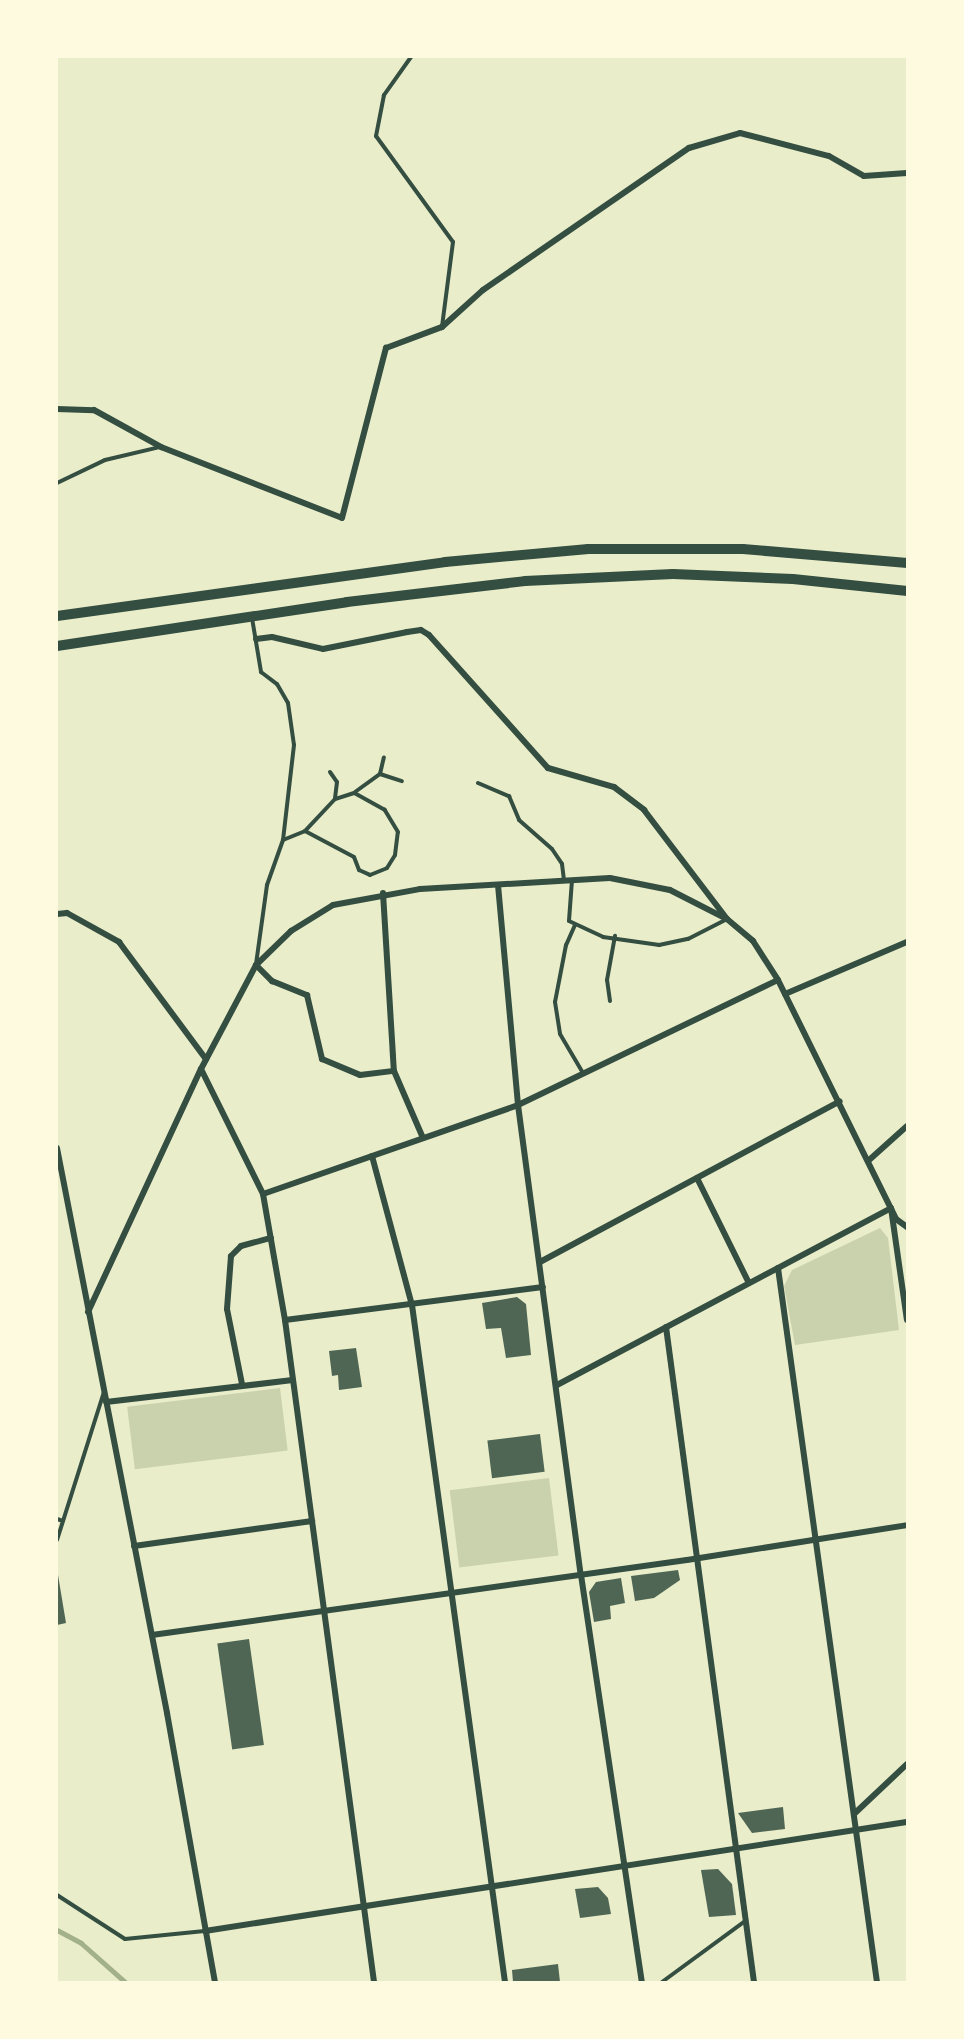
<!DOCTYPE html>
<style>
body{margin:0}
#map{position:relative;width:964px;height:2039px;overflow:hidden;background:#e9edc9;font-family:Cabin,sans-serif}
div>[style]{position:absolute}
.green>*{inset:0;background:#cad2ad;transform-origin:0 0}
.stream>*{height:5px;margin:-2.5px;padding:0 2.5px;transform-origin:2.5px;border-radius:2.5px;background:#a3b18a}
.building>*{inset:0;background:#4f6655;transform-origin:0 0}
.service>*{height:4px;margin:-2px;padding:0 2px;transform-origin:2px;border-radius:2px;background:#344e41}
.minor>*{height:6px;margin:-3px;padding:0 3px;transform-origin:3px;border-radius:3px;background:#344e41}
.secondary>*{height:10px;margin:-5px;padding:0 5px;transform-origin:5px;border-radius:5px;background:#344e41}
span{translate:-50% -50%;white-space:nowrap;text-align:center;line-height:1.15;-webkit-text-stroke:6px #fefae0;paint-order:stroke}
.frame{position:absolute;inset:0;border:58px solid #fefae0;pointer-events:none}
</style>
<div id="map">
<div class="green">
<div style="clip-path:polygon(880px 1228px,888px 1238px,899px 1330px,795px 1345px,784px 1286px,792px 1270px)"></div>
<div style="left:280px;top:1388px;width:63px;height:154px;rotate:83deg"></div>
<div style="left:549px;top:1478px;width:78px;height:100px;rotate:83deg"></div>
</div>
<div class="stream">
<div style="left:57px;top:1930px;width:27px;rotate:28deg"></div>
<div style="left:81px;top:1943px;width:59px;rotate:41.6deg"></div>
</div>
<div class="building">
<div style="clip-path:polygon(517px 1297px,526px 1304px,531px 1355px,506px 1358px,501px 1328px,486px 1329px,482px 1303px)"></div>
<div style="clip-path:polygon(356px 1348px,362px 1387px,339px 1390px,338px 1375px,332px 1376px,329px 1351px)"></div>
<div style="left:540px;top:1434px;width:38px;height:53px;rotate:83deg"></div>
<div style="clip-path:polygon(57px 1569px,66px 1623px,57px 1625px)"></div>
<div style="clip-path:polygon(678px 1570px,680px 1580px,654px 1598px,635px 1601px,631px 1576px)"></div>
<div style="clip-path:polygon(621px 1578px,625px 1603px,610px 1606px,611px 1619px,594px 1622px,589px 1592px,596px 1582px)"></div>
<div style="left:249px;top:1639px;width:107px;height:32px;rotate:82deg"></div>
<div style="clip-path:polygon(783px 1807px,785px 1829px,752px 1833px,738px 1813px)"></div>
<div style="clip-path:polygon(718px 1869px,732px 1884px,736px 1915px,709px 1917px,701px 1870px)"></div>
<div style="clip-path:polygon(598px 1887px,608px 1898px,611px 1914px,580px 1918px,575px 1889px)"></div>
<div style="clip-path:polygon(558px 1964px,560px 1982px,513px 1982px,512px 1970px)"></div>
</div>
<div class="service">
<div style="left:411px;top:57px;width:47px;rotate:125.4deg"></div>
<div style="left:384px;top:95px;width:42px;rotate:101deg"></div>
<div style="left:376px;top:136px;width:131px;rotate:54deg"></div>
<div style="left:453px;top:242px;width:86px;rotate:97.4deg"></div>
<div style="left:57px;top:483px;width:53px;rotate:-25.6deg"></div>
<div style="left:105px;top:460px;width:57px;rotate:-13.3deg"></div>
<div style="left:252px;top:618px;width:55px;rotate:80.5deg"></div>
<div style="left:261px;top:672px;width:20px;rotate:37deg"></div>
<div style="left:277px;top:684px;width:22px;rotate:60deg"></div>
<div style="left:288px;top:703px;width:42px;rotate:81.9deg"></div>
<div style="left:294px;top:745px;width:96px;rotate:96.6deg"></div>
<div style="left:283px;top:840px;width:48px;rotate:109.6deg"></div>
<div style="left:267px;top:885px;width:80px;rotate:97.9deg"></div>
<div style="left:330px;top:772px;width:12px;rotate:55deg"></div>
<div style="left:337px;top:782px;width:17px;rotate:97deg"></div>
<div style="left:380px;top:774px;width:17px;rotate:-77deg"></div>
<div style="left:478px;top:783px;width:34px;rotate:23deg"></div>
<div style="left:509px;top:796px;width:26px;rotate:67deg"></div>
<div style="left:519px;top:820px;width:44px;rotate:41.3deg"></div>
<div style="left:552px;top:849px;width:18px;rotate:56deg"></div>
<div style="left:562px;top:864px;width:17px;rotate:83deg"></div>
<div style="left:355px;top:792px;width:31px;rotate:-36deg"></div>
<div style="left:380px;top:774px;width:23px;rotate:18deg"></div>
<div style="left:283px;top:840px;width:24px;rotate:-22deg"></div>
<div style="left:305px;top:831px;width:55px;rotate:28deg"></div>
<div style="left:354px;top:857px;width:14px;rotate:69deg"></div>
<div style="left:359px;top:870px;width:12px;rotate:24deg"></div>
<div style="left:370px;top:875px;width:18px;rotate:-22deg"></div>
<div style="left:387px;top:868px;width:15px;rotate:-58deg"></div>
<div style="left:395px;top:855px;width:23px;rotate:-83deg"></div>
<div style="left:398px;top:832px;width:26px;rotate:-121deg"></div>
<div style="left:385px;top:810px;width:35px;rotate:-151deg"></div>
<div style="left:354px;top:793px;width:20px;rotate:162deg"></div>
<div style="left:335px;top:799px;width:44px;rotate:133.2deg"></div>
<div style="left:572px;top:880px;width:41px;rotate:94.2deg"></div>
<div style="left:569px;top:921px;width:38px;rotate:25deg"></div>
<div style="left:603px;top:937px;width:57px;rotate:8.1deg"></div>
<div style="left:659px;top:945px;width:30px;rotate:-12deg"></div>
<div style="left:688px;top:939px;width:44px;rotate:-27.1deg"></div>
<div style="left:575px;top:925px;width:22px;rotate:114deg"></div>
<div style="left:566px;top:945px;width:58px;rotate:100.9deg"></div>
<div style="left:555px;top:1002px;width:32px;rotate:81deg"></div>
<div style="left:560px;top:1034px;width:45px;rotate:59.5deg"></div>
<div style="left:610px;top:1001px;width:21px;rotate:-98deg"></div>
<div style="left:607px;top:980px;width:45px;rotate:-79.7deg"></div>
<div style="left:57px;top:1519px;width:6px;rotate:18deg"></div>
<div style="left:57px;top:1540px;width:155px;rotate:-72.4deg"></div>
<div style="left:57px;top:1895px;width:81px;rotate:32.9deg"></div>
<div style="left:125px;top:1939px;width:80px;rotate:-5.7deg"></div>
<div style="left:662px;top:1982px;width:103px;rotate:-36.3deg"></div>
</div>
<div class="minor">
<div style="left:57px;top:409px;width:37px;rotate:2deg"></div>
<div style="left:94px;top:410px;width:77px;rotate:28.9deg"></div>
<div style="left:161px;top:447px;width:194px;rotate:21.4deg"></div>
<div style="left:342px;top:518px;width:176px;rotate:-75.5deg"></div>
<div style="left:386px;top:348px;width:60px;rotate:-20.6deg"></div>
<div style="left:442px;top:327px;width:55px;rotate:-42.1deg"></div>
<div style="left:483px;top:290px;width:250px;rotate:-34.6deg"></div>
<div style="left:689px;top:148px;width:53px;rotate:-16.4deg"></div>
<div style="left:740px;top:133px;width:92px;rotate:14.5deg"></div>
<div style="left:829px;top:156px;width:40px;rotate:29.7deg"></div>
<div style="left:864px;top:176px;width:43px;rotate:-4deg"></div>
<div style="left:256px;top:639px;width:16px;rotate:-7deg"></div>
<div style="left:272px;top:637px;width:52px;rotate:13.2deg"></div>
<div style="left:323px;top:649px;width:86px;rotate:-11.4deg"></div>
<div style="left:407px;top:632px;width:14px;rotate:-8deg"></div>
<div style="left:421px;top:630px;width:9px;rotate:32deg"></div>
<div style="left:429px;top:635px;width:178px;rotate:48.2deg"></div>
<div style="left:548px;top:768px;width:69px;rotate:16.1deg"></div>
<div style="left:614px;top:787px;width:38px;rotate:37deg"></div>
<div style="left:644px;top:810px;width:137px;rotate:52.7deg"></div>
<div style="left:498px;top:885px;width:221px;rotate:84.8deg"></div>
<div style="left:518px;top:1105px;width:474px;rotate:82.4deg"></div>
<div style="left:581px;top:1575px;width:412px;rotate:81.5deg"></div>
<div style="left:383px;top:893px;width:178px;rotate:86.5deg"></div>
<div style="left:57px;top:914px;width:10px;rotate:-6deg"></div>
<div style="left:67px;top:913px;width:60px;rotate:29.1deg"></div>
<div style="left:119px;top:942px;width:146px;rotate:53.4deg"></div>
<div style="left:256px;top:965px;width:23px;rotate:45deg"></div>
<div style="left:272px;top:981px;width:38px;rotate:22deg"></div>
<div style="left:307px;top:995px;width:66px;rotate:76.8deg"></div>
<div style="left:322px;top:1059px;width:41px;rotate:22.8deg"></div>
<div style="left:360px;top:1075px;width:34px;rotate:-7deg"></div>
<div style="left:394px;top:1071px;width:73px;rotate:66.6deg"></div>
<div style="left:785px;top:994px;width:133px;rotate:-23.1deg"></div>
<div style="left:201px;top:1069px;width:140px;rotate:63.6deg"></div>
<div style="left:263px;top:1194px;width:128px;rotate:80.1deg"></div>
<div style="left:285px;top:1320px;width:668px;rotate:82.34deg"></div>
<div style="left:57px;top:1148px;width:576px;rotate:78.98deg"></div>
<div style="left:167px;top:1713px;width:273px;rotate:79.9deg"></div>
<div style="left:372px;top:1156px;width:154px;rotate:75deg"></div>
<div style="left:412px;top:1305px;width:683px;rotate:82.18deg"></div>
<div style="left:868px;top:1161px;width:52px;rotate:-41.9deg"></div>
<div style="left:697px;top:1178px;width:117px;rotate:63.7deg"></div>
<div style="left:263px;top:1194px;width:270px;rotate:-19.2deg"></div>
<div style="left:518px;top:1105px;width:288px;rotate:-25.7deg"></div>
<div style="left:540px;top:1262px;width:340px;rotate:-28.2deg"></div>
<div style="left:778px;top:1268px;width:721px;rotate:82.11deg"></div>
<div style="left:88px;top:1312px;width:268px;rotate:-65.1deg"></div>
<div style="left:201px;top:1069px;width:118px;rotate:-62.1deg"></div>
<div style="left:256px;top:965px;width:49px;rotate:-44.2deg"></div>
<div style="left:291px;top:931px;width:49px;rotate:-31.8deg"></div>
<div style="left:333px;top:905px;width:88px;rotate:-10.4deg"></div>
<div style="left:420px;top:889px;width:190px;rotate:-3.3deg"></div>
<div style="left:610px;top:878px;width:61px;rotate:11.3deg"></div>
<div style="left:670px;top:890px;width:64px;rotate:27deg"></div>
<div style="left:727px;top:919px;width:34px;rotate:40deg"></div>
<div style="left:753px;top:941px;width:46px;rotate:57.3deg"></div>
<div style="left:778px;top:980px;width:267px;rotate:63.7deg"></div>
<div style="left:896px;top:1219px;width:14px;rotate:36deg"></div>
<div style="left:285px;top:1320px;width:260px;rotate:-7.3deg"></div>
<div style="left:666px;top:1327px;width:661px;rotate:82.35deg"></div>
<div style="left:242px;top:1384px;width:76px;rotate:-101.3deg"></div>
<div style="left:227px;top:1309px;width:53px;rotate:-85.7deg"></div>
<div style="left:231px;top:1256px;width:14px;rotate:-45deg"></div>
<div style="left:241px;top:1246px;width:31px;rotate:-15deg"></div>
<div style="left:557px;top:1385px;width:378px;rotate:-27.9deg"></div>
<div style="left:891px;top:1208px;width:113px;rotate:81.9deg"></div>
<div style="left:106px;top:1402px;width:188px;rotate:-6.7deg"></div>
<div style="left:134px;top:1546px;width:180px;rotate:-8deg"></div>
<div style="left:152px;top:1635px;width:540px;rotate:-7.98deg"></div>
<div style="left:687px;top:1560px;width:223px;rotate:-9deg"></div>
<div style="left:854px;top:1814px;width:73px;rotate:-43.3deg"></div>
<div style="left:205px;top:1931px;width:710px;rotate:-8.83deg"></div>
</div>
<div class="secondary">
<div style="left:57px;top:616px;width:392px;rotate:-7.9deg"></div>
<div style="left:445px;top:562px;width:144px;rotate:-5.2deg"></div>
<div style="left:588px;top:549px;width:155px"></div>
<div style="left:743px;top:549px;width:165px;rotate:4.9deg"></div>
<div style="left:57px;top:646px;width:293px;rotate:-8.6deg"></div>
<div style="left:347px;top:602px;width:179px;rotate:-6.7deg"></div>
<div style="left:525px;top:581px;width:148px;rotate:-2.7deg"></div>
<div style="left:673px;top:574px;width:120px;rotate:2.4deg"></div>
<div style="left:793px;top:579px;width:115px;rotate:6deg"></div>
</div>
<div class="frame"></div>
</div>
